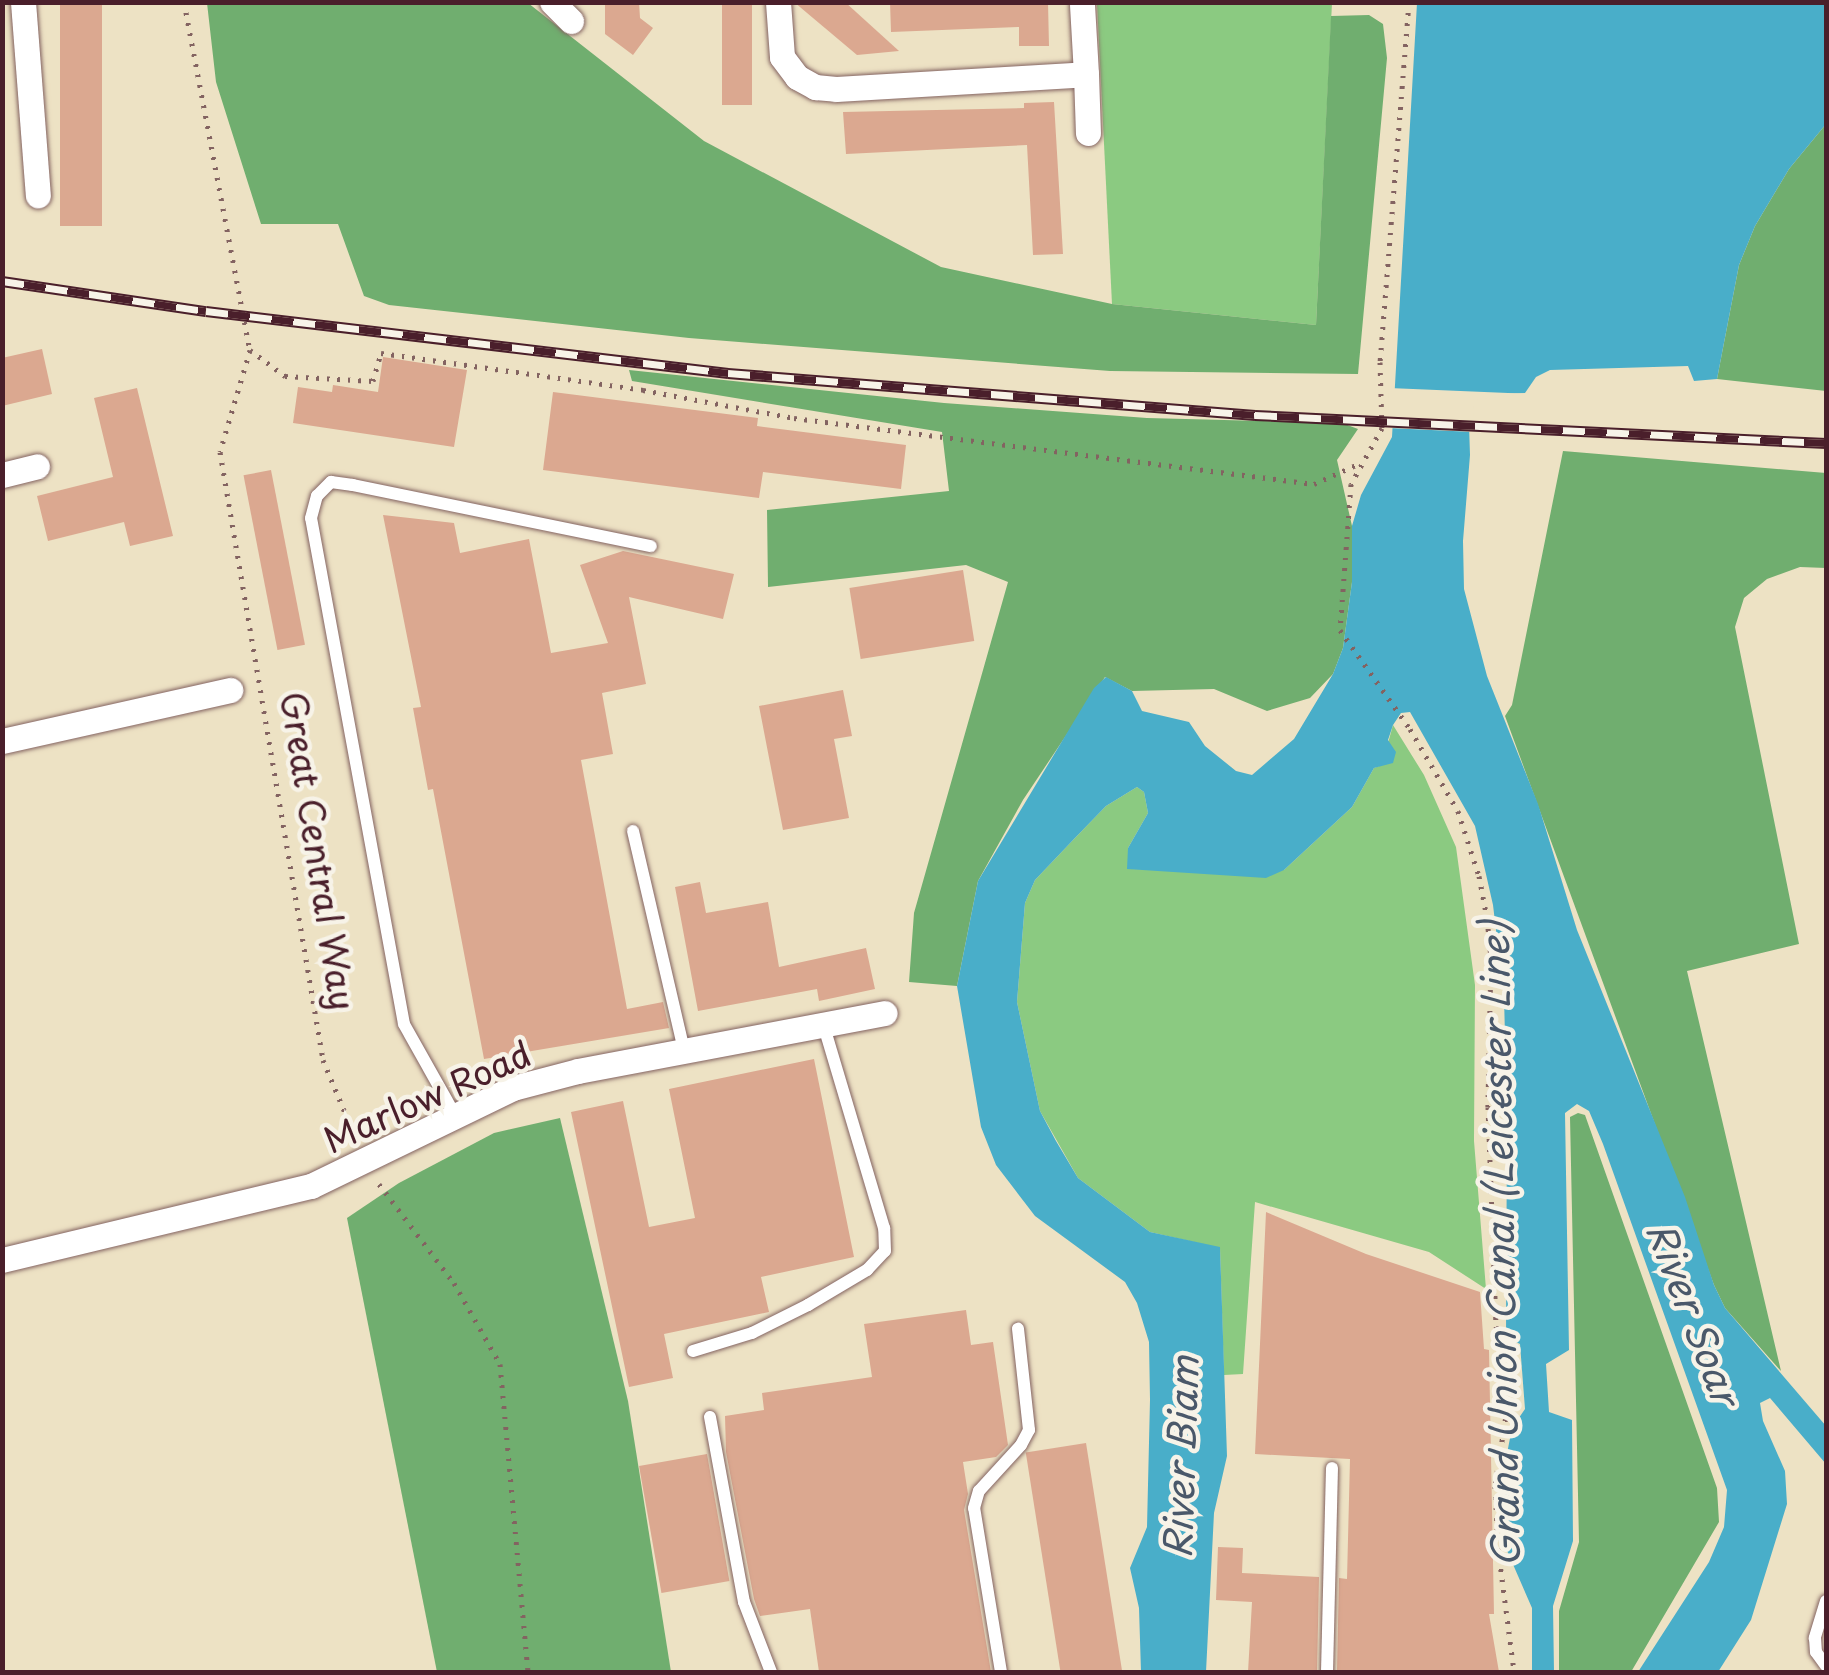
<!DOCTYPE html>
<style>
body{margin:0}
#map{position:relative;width:1829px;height:1675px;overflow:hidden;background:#ede2c4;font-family:"Playpen Sans",sans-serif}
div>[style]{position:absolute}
.green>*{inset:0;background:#8bca81}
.forest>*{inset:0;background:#70ae6f}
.water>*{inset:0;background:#49aec9}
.pier>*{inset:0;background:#ede2c4}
.building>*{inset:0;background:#dba890;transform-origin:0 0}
.path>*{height:5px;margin-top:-2.5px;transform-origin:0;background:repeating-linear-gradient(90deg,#836361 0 2.5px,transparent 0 10.5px)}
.roads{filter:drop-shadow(0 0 2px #836361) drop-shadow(0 0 2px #836361)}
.lane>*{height:12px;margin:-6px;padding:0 6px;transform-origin:6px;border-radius:6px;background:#fff}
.street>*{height:25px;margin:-12.5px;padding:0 12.5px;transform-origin:12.5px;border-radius:12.5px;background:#fff}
.rail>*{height:11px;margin-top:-5.5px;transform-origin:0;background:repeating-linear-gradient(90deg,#f7f3e8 0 22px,#4a1f2b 0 44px);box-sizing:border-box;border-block:2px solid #4a1f2b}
span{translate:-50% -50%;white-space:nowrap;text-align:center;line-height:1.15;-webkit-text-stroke:9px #f7f3e8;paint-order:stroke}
.street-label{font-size:35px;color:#4a1f2b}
.water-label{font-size:38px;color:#4a586a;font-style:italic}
.frame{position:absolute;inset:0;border:5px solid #4a1f2b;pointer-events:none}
</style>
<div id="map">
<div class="green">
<div style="clip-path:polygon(1097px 3px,1332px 3px,1316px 325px,1112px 304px)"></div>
<div style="clip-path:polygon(1393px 725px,1424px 775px,1456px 847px,1475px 985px,1474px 1141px,1486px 1289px,1429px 1252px,1255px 1202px,1243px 1374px,1224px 1375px,1220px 1248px,1150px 1232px,1078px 1178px,1040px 1111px,1017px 1002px,1025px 903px,1035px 880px,1074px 839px,1106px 806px,1137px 787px,1144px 792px,1148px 813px,1128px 848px,1128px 869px,1284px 870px,1352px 807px,1374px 768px,1382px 765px)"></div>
</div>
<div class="forest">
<div style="clip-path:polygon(207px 3px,528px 3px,704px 141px,941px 267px,1112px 304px,1316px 325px,1331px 16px,1369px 15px,1383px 24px,1387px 58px,1358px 374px,1110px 371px,689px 338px,389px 305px,364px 296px,338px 224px,261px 224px,216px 82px)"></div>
<div style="clip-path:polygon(1826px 124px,1826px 391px,1717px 379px,1739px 265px,1755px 226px,1789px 169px)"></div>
<div style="clip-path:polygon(629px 370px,944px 403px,1147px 418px,1342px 423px,1358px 429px,1337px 460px,1352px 526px,1352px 582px,1343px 648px,1333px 674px,1310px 698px,1267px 711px,1214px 689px,1132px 691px,1105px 677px,1023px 800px,978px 881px,957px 986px,909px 982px,914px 913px,1008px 582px,966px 565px,768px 587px,767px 510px,949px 491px,942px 432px,632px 381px)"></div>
<div style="clip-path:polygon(1563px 451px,1826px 473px,1826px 568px,1800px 567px,1767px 579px,1744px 598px,1735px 627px,1799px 944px,1687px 971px,1781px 1371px,1725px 1308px,1714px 1285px,1505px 716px,1512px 705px)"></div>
<div style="clip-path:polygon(1578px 1113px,1585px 1115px,1717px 1488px,1719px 1522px,1631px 1672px,1559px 1672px,1559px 1611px,1579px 1542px,1570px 1117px)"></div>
<div style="clip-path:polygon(560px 1118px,628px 1401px,671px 1672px,437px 1672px,347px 1218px,399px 1183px,494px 1133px)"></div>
</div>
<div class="water">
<div style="clip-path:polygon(1417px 3px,1826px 3px,1826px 124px,1789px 169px,1755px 226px,1739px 265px,1717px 379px,1694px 381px,1688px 366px,1550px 370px,1536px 377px,1525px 393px,1468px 395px,1470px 455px,1463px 541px,1464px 589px,1487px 676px,1538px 804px,1577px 930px,1685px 1197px,1714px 1285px,1725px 1308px,1826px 1426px,1826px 1464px,1770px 1398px,1760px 1403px,1763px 1421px,1785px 1471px,1787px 1504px,1751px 1620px,1718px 1672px,1638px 1672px,1709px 1562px,1724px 1527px,1727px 1490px,1603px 1144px,1589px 1111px,1577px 1104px,1565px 1113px,1569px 1350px,1546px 1364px,1549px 1412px,1572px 1420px,1573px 1541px,1553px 1606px,1554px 1672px,1532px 1672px,1532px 1608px,1505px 1546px,1503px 1474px,1512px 1428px,1525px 1409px,1520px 1344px,1506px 1337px,1507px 1114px,1504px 997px,1493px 905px,1475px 826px,1410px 712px,1401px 713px,1393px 725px,1388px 740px,1396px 752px,1393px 763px,1374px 768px,1352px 807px,1284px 870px,1266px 878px,1127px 869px,1128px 848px,1148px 813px,1144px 792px,1137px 787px,1106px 806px,1074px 839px,1035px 880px,1025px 903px,1017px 1002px,1040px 1111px,1056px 1141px,1078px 1178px,1150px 1232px,1220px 1247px,1227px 1456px,1214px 1513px,1206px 1672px,1141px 1672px,1139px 1608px,1130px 1568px,1147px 1527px,1150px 1400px,1149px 1342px,1137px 1303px,1125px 1282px,1035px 1216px,996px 1165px,981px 1127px,957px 986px,978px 881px,1094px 688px,1106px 677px,1132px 691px,1142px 711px,1189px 722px,1205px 746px,1236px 771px,1252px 775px,1294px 739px,1333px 674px,1343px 648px,1352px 582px,1352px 526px,1361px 495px,1392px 437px)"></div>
</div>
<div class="pier">
<div style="clip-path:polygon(1389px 388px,1530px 394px,1473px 400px,1474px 432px,1388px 428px)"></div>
</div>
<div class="building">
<div style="left:60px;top:2px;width:42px;height:224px"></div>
<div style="clip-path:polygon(605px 2px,639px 2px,640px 18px,653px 28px,633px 55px,605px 34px)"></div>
<div style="left:722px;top:2px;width:30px;height:103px"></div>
<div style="clip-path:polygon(794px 2px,845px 2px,899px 51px,857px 55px)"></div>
<div style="clip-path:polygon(890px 2px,1048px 2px,1049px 46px,1019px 46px,1019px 27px,891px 32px)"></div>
<div style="clip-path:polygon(1054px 102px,1063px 254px,1033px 255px,1027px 145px,846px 154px,843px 112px,1024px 108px,1024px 103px)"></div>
<div style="clip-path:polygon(42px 349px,52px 394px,2px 406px,2px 358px)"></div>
<div style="clip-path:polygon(383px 357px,467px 370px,454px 447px,293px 423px,298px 387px,332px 392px,333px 385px,378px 392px)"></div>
<div style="clip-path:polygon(137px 388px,173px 536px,130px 546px,124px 522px,48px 541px,37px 496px,113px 477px,94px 398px)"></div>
<div style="clip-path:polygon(553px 392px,758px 418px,757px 426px,906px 445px,901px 489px,763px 472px,759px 498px,543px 470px)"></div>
<div style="left:271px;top:470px;width:178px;height:28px;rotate:79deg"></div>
<div style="clip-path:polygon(383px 515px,454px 523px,460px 553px,529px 539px,551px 653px,608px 643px,580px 565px,623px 551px,734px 574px,723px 619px,629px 597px,646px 684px,602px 693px,613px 754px,581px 760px,627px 1009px,663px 1002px,669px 1028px,484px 1059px,433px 789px,428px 790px,413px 708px,421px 707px)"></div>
<div style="left:963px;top:570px;width:72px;height:115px;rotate:81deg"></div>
<div style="clip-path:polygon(843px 690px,852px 736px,834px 739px,849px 818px,783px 830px,759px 706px)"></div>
<div style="clip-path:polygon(700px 882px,706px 913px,768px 902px,779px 967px,866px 948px,875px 989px,819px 1001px,817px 989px,698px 1011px,675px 887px)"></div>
<div style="clip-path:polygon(814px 1059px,854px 1257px,761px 1277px,769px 1312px,664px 1334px,673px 1378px,629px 1387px,571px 1112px,623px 1101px,649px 1227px,695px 1218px,669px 1089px)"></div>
<div style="clip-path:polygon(1266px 1212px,1366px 1254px,1480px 1292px,1484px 1349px,1489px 1350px,1494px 1614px,1489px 1614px,1499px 1672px,1337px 1672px,1339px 1578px,1347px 1579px,1350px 1459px,1255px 1454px)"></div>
<div style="clip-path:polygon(966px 1310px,971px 1345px,993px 1342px,1008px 1445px,996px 1457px,963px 1462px,968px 1494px,964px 1510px,991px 1672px,819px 1672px,810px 1609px,760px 1616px,754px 1599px,726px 1452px,725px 1416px,764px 1410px,762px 1393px,872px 1377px,864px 1324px)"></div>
<div style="left:1086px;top:1443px;width:232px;height:61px;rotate:81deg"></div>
<div style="left:707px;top:1454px;width:129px;height:69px;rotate:80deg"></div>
<div style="clip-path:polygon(1218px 1547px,1243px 1548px,1242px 1573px,1319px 1577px,1317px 1672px,1248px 1672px,1252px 1602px,1216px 1600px)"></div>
</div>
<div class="path">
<div style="left:184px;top:2px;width:354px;rotate:79.3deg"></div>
<div style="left:250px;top:350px;width:106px;rotate:106.4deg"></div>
<div style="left:220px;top:452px;width:617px;rotate:80.38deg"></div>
<div style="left:323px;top:1060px;width:80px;rotate:67.3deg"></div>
<div style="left:1409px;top:2px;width:361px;rotate:94.6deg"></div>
<div style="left:1380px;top:362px;width:66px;rotate:88.3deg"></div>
<div style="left:1382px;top:428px;width:64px;rotate:119deg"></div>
<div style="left:1351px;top:484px;width:146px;rotate:94.3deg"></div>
<div style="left:1340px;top:630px;width:121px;rotate:54.7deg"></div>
<div style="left:1410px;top:729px;width:95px;rotate:59.7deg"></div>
<div style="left:1458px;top:811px;width:68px;rotate:72.1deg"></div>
<div style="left:1479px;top:876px;width:43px;rotate:79.2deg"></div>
<div style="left:1487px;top:918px;width:40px;rotate:84.3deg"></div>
<div style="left:1491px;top:958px;width:149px;rotate:91.2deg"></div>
<div style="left:1488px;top:1107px;width:219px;rotate:87.9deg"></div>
<div style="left:1496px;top:1326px;width:53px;rotate:72.6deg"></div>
<div style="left:1512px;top:1377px;width:110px;rotate:98.9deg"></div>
<div style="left:1495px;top:1486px;width:62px;rotate:87.2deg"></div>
<div style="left:1498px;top:1548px;width:125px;rotate:82.6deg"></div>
<div style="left:250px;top:350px;width:44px;rotate:36.6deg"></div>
<div style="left:285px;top:376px;width:88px;rotate:3.3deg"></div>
<div style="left:373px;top:381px;width:29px;rotate:-74deg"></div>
<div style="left:381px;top:353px;width:265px;rotate:8deg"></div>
<div style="left:643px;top:390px;width:154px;rotate:10.5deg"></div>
<div style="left:794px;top:418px;width:524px;rotate:7.23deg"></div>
<div style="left:1314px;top:484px;width:46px;rotate:-24.3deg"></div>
<div style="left:379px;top:1184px;width:124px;rotate:52.9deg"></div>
<div style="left:454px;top:1283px;width:93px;rotate:60.4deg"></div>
<div style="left:500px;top:1364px;width:309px;rotate:84.8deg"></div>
</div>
<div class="roads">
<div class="lane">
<div style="left:633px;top:831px;width:225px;rotate:76.9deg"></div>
<div style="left:455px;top:1115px;width:104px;rotate:-119.3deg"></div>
<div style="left:404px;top:1024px;width:514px;rotate:-100.41deg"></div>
<div style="left:311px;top:518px;width:23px;rotate:-75deg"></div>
<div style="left:317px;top:496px;width:20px;rotate:-45deg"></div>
<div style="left:331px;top:482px;width:22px;rotate:8deg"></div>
<div style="left:353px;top:485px;width:304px;rotate:11.6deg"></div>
<div style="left:693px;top:1351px;width:62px;rotate:-17deg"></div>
<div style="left:752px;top:1333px;width:63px;rotate:-26.6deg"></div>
<div style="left:808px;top:1305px;width:69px;rotate:-30.7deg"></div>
<div style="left:867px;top:1270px;width:26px;rotate:-47deg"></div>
<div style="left:885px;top:1251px;width:23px;rotate:-92deg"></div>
<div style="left:884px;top:1228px;width:213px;rotate:-106.6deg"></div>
<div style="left:710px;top:1417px;width:188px;rotate:79.6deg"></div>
<div style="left:744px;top:1602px;width:75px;rotate:68.9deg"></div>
<div style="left:1826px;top:1601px;width:39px;rotate:107deg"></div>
<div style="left:1815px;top:1638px;width:14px;rotate:86deg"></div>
<div style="left:1816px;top:1652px;width:17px;rotate:54deg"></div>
<div style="left:1001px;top:1672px;width:166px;rotate:-99.3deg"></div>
<div style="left:974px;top:1508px;width:18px;rotate:-74deg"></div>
<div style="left:979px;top:1491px;width:62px;rotate:-47.6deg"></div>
<div style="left:1021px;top:1445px;width:17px;rotate:-62deg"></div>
<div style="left:1029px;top:1430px;width:102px;rotate:-96.2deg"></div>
<div style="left:1327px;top:1672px;width:204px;rotate:-88.6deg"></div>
</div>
<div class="street">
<div style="left:23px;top:2px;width:194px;rotate:85.6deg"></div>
<div style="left:552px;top:2px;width:27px;rotate:45deg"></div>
<div style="left:778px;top:2px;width:55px;rotate:85.8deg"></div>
<div style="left:782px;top:57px;width:25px;rotate:53deg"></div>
<div style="left:797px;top:77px;width:21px;rotate:29deg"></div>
<div style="left:815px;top:87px;width:21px;rotate:5deg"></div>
<div style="left:836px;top:89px;width:250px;rotate:-3.4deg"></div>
<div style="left:1086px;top:74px;width:69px;rotate:-93.3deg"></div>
<div style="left:1086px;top:74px;width:59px;rotate:88.1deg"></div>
<div style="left:2px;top:475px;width:36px;rotate:-14deg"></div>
<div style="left:2px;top:741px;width:234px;rotate:-12.6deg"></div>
<div style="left:2px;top:1260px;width:318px;rotate:-13.5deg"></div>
<div style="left:311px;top:1186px;width:225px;rotate:-25.9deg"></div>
<div style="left:513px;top:1088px;width:67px;rotate:-14.7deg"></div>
<div style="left:578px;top:1071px;width:312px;rotate:-10.7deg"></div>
</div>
</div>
<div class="rail">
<div style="left:2px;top:281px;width:206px;rotate:8.4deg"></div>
<div style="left:206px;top:311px;width:526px;rotate:6.77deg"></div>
<div style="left:728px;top:373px;width:529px;rotate:4.56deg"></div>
<div style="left:1255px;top:415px;width:572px;rotate:2.81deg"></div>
</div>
<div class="street-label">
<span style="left:319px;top:851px;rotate:81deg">Great Central Way</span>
<span style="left:427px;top:1096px;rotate:-24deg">Marlow Road</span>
</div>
<div class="water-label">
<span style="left:1499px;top:1244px;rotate:-91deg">Grand Union Canal (Leicester Line)</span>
<span style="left:1694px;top:1313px;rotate:69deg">River Soar</span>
<span style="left:1180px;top:1457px;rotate:-88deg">River Biam</span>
</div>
<div class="frame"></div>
</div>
